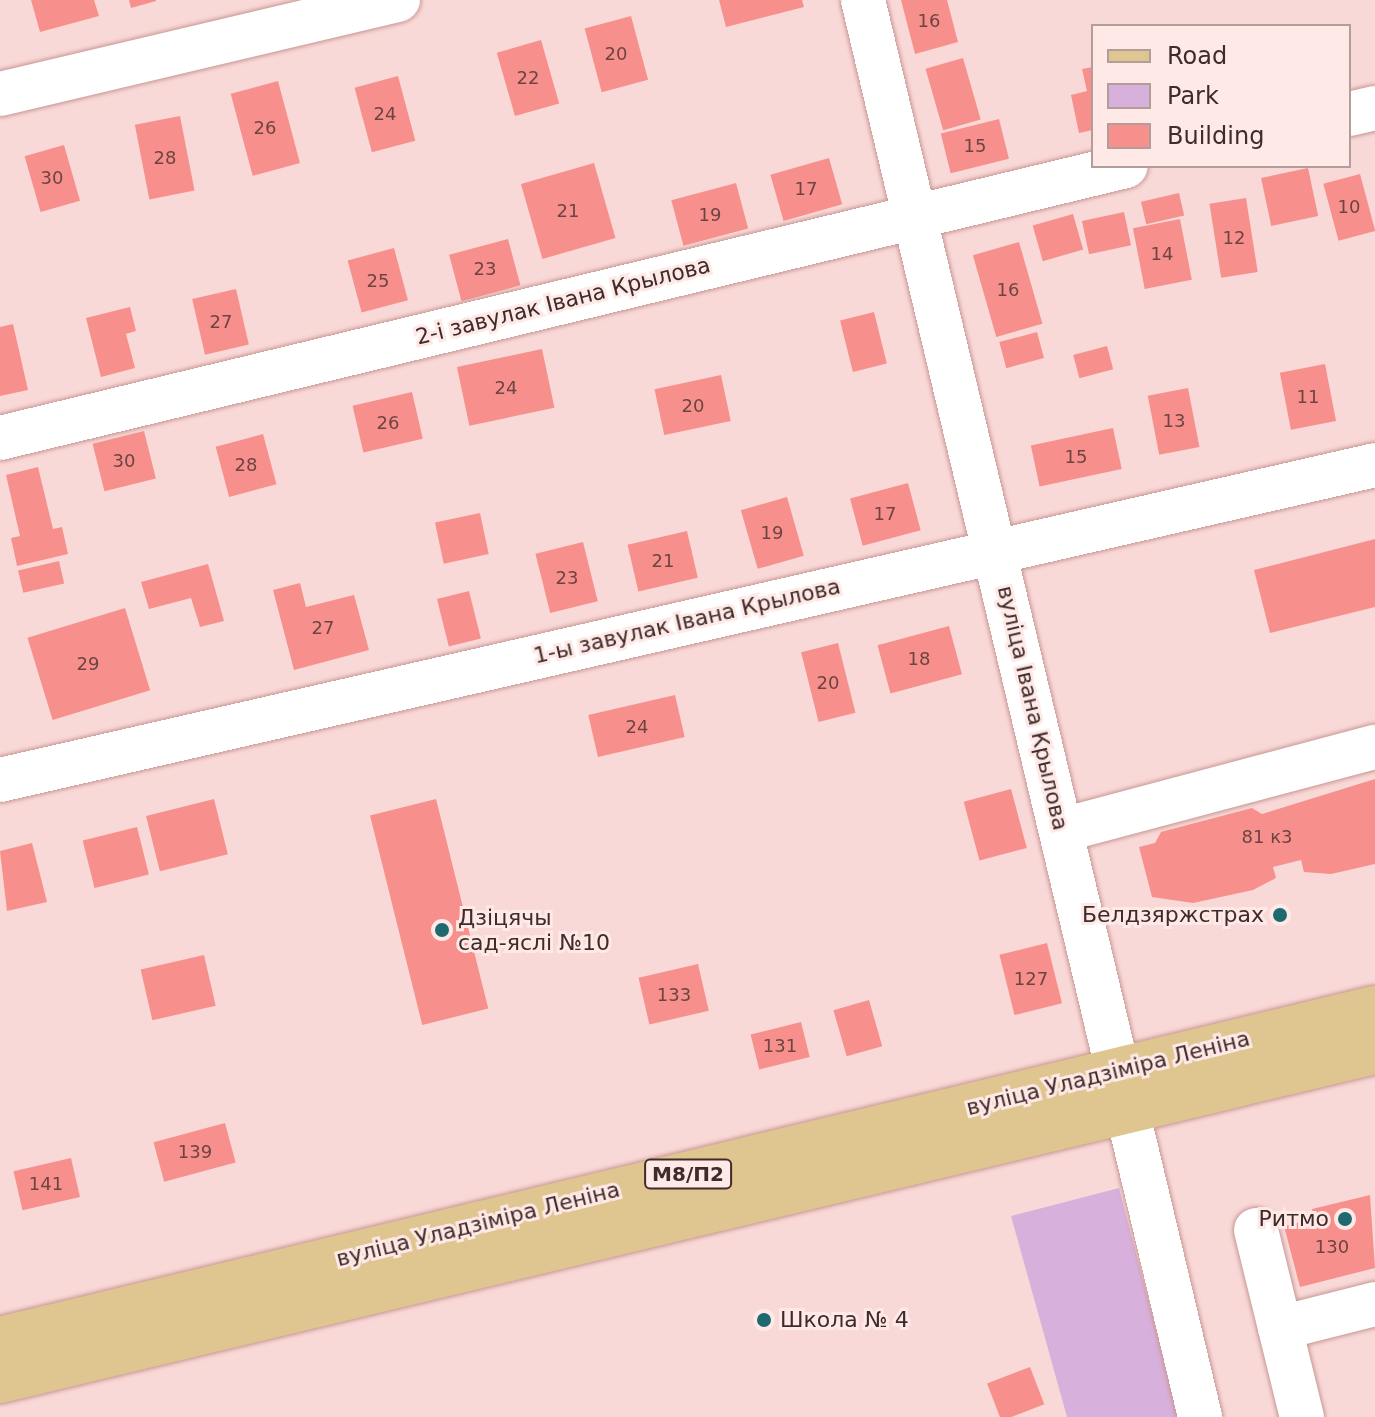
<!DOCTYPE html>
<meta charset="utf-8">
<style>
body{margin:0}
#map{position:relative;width:1375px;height:1417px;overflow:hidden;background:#f9d9d7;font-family:"DejaVu Sans",sans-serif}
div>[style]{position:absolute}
.green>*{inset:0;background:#d8b0dc}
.building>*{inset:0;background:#f7908c;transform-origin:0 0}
.roads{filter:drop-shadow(0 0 2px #c89794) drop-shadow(0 0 2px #c89794)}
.minor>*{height:44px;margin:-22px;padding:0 22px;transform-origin:22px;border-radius:22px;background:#fff}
.major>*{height:44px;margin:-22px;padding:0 22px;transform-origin:22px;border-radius:22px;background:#dfc590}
.dots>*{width:22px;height:22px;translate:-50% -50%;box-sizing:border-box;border:4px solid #fee9e7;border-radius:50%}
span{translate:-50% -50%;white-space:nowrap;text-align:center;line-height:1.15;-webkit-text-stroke:6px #fee9e7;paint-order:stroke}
.number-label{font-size:18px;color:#6d4442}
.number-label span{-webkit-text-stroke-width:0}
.shield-label span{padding:2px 6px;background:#fee9e7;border:2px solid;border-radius:6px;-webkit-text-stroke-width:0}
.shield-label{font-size:20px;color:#3f2b2a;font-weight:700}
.street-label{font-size:22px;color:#3f2b2a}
.poi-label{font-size:22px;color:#3f2b2a}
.right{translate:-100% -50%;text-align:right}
.left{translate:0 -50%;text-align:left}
.legend{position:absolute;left:1091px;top:24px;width:260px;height:144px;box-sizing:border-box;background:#fee9e7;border:2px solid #b29d9b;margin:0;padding:10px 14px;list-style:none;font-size:24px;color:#3f2b2a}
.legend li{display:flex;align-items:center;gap:16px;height:40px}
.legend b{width:40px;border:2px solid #b29d9b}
</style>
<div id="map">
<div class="green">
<div style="clip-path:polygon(1119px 1188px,1179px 1417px,1067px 1417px,1011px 1216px)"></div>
</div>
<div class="building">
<div style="clip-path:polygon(31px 0,94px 0,99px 16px,40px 32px)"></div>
<div style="clip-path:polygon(129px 0,156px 0,156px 1px,131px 8px)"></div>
<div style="clip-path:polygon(719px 0,802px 0,804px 7px,726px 27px)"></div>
<div style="clip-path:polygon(901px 0,947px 0,958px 42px,915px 54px)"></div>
<div style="left:631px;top:16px;width:66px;height:48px;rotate:75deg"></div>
<div style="left:541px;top:40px;width:66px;height:46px;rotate:74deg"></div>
<div style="left:963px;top:58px;width:64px;height:39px;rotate:74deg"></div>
<div style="clip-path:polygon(1093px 67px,1093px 130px,1079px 133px,1071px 95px,1087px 91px,1082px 69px)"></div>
<div style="left:398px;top:76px;width:67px;height:45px;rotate:75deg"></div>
<div style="left:278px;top:81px;width:85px;height:49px;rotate:75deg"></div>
<div style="left:180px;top:116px;width:76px;height:46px;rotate:79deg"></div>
<div style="left:999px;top:119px;width:41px;height:60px;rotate:76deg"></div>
<div style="left:64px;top:145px;width:58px;height:41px;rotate:74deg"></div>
<div style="left:829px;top:158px;width:48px;height:61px;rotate:74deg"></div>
<div style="left:594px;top:163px;width:78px;height:76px;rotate:74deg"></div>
<div style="left:1308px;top:168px;width:49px;height:48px;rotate:78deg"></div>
<div style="left:1360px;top:174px;width:59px;height:38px;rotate:75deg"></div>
<div style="left:736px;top:183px;width:47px;height:67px;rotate:75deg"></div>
<div style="left:1179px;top:193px;width:23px;height:39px;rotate:77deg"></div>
<div style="left:1246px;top:198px;width:75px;height:37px;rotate:81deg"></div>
<div style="left:1124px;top:212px;width:34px;height:43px;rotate:78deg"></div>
<div style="left:1073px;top:214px;width:37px;height:42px;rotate:74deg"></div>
<div style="left:1180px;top:219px;width:62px;height:48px;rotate:79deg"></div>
<div style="left:508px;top:239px;width:48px;height:61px;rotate:75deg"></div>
<div style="left:1019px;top:242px;width:85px;height:48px;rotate:74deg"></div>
<div style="left:394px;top:248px;width:54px;height:48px;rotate:75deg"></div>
<div style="left:236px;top:289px;width:57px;height:45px;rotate:77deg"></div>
<div style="clip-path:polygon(130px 307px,136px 331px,126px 334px,135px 368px,101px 377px,86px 318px)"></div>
<div style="left:874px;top:312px;width:53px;height:35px;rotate:76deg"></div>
<div style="clip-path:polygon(13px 324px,28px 390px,0 396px,0 327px)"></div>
<div style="left:1037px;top:332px;width:27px;height:39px;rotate:75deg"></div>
<div style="left:1107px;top:346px;width:24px;height:35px;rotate:75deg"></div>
<div style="left:542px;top:349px;width:60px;height:87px;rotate:78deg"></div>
<div style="left:1325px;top:364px;width:58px;height:46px;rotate:79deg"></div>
<div style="left:721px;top:375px;width:47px;height:68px;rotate:78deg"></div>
<div style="left:1188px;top:388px;width:60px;height:41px;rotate:79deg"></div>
<div style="left:412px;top:392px;width:48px;height:61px;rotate:77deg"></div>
<div style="left:1113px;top:428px;width:42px;height:84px;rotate:78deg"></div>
<div style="left:144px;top:431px;width:49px;height:53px;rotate:76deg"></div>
<div style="left:263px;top:434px;width:52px;height:49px;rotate:75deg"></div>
<div style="clip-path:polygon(38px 467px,53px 529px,62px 527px,68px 554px,17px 566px,11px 538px,20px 536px,6px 475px)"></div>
<div style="left:908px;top:483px;width:49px;height:60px;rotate:75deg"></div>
<div style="left:787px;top:497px;width:61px;height:48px;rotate:74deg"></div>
<div style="left:480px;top:513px;width:42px;height:46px;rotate:78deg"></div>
<div style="left:687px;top:531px;width:48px;height:61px;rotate:77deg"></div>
<div style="clip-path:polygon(1375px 539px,1375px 607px,1270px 633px,1254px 570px)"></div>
<div style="left:583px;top:542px;width:61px;height:49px;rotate:76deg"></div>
<div style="left:59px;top:561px;width:23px;height:42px;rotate:77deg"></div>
<div style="clip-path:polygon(208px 564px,224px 621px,200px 627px,191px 598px,149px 609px,141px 582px)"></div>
<div style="clip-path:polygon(300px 583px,306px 607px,354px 595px,369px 650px,294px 670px,273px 590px)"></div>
<div style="left:469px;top:591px;width:49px;height:33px;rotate:76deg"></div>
<div style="left:125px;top:608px;width:86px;height:102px;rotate:73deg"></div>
<div style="left:949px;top:626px;width:50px;height:74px;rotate:75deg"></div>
<div style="left:838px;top:643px;width:72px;height:38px;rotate:76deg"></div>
<div style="left:675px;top:695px;width:43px;height:89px;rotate:77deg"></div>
<div style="clip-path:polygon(1375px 779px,1375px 864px,1331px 874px,1304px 872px,1301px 860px,1273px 867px,1276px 878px,1253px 890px,1193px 903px,1152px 897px,1139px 847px,1155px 843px,1161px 832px,1252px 808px,1262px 814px)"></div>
<div style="left:1011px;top:789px;width:61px;height:49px;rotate:75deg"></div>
<div style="left:214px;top:799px;width:57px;height:70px;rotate:76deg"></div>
<div style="left:436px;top:799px;width:216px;height:68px;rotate:76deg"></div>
<div style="left:137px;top:827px;width:49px;height:56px;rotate:76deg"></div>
<div style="clip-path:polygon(32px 843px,47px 902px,7px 911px,0 851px)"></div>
<div style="left:1047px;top:943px;width:62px;height:49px;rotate:76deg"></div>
<div style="left:204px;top:955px;width:52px;height:65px;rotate:77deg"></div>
<div style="left:698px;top:964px;width:48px;height:61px;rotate:77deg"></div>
<div style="left:869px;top:1000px;width:48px;height:37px;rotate:74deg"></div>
<div style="left:801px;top:1022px;width:36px;height:52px;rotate:76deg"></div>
<div style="left:225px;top:1123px;width:41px;height:74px;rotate:75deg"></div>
<div style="left:71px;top:1158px;width:40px;height:59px;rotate:77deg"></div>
<div style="clip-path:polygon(1370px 1195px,1375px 1268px,1300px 1287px,1284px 1226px,1314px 1219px,1312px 1209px)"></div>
<div style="left:1030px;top:1367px;width:40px;height:46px;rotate:69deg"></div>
</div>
<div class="roads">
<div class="minor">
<div style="left:863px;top:0;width:1457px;rotate:76.62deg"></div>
<div style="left:0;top:94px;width:409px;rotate:-13.3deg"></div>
<div style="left:1349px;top:114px;width:27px;rotate:-13deg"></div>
<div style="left:0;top:438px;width:1158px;rotate:-13.58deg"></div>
<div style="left:0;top:780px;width:1411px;rotate:-12.9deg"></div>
<div style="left:1062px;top:830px;width:324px;rotate:-14.9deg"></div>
<div style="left:1256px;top:1230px;width:193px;rotate:76.2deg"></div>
<div style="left:1280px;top:1328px;width:98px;rotate:-14.2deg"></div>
</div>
<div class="major">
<div style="left:0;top:1339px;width:1414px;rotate:-13.54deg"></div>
<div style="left:0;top:1381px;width:1414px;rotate:-13.46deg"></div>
</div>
</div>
<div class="dots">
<div style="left:1280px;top:915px;background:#1e6a70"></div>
<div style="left:442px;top:930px;background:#1e6a70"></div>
<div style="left:1345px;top:1219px;background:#1e6a70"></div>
<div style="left:764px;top:1320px;background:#1e6a70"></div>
</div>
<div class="number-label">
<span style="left:929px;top:21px">16</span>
<span style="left:616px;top:54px">20</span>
<span style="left:528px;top:78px">22</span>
<span style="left:385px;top:114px">24</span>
<span style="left:265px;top:128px">26</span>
<span style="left:975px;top:146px">15</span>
<span style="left:165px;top:158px">28</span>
<span style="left:52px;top:178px">30</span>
<span style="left:806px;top:189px">17</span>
<span style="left:1349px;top:207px">10</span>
<span style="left:568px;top:211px">21</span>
<span style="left:710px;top:215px">19</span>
<span style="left:1234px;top:238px">12</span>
<span style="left:1162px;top:254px">14</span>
<span style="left:485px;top:269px">23</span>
<span style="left:378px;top:281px">25</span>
<span style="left:1008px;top:290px">16</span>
<span style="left:221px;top:322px">27</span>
<span style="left:506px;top:388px">24</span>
<span style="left:1308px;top:397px">11</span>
<span style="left:693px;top:406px">20</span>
<span style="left:1174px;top:421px">13</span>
<span style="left:388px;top:423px">26</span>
<span style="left:1076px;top:457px">15</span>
<span style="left:124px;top:461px">30</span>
<span style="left:246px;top:465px">28</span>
<span style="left:885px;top:514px">17</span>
<span style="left:772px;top:533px">19</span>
<span style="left:663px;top:561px">21</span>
<span style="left:567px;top:578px">23</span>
<span style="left:323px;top:628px">27</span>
<span style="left:919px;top:659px">18</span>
<span style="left:88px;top:664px">29</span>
<span style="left:828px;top:683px">20</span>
<span style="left:637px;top:727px">24</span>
<span style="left:1267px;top:837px">81 к3</span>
<span style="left:1031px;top:979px">127</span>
<span style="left:674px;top:995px">133</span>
<span style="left:780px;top:1046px">131</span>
<span style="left:195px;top:1152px">139</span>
<span style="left:46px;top:1184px">141</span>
<span style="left:1332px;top:1247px">130</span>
</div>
<div class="shield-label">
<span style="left:688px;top:1174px">М8/П2</span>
</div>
<div class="street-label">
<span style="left:563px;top:301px;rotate:-14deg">2-і завулак Івана Крылова</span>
<span style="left:687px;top:621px;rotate:-13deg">1-ы завулак Івана Крылова</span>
<span style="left:1033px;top:708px;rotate:77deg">вуліца Івана Крылова</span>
<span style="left:1108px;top:1073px;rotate:-14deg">вуліца Уладзіміра Леніна</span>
<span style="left:478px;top:1224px;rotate:-14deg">вуліца Уладзіміра Леніна</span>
</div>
<div class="poi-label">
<span class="right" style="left:1264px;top:915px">Белдзяржстрах</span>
<span class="left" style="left:458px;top:930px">Дзіцячы<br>сад-яслі №10</span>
<span class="right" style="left:1329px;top:1219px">Ритмо</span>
<span class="left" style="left:780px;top:1320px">Школа № 4</span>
</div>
<ul class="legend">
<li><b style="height:10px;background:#dfc590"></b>Road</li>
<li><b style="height:22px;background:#d8b0dc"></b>Park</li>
<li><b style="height:22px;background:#f7908c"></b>Building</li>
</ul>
</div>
